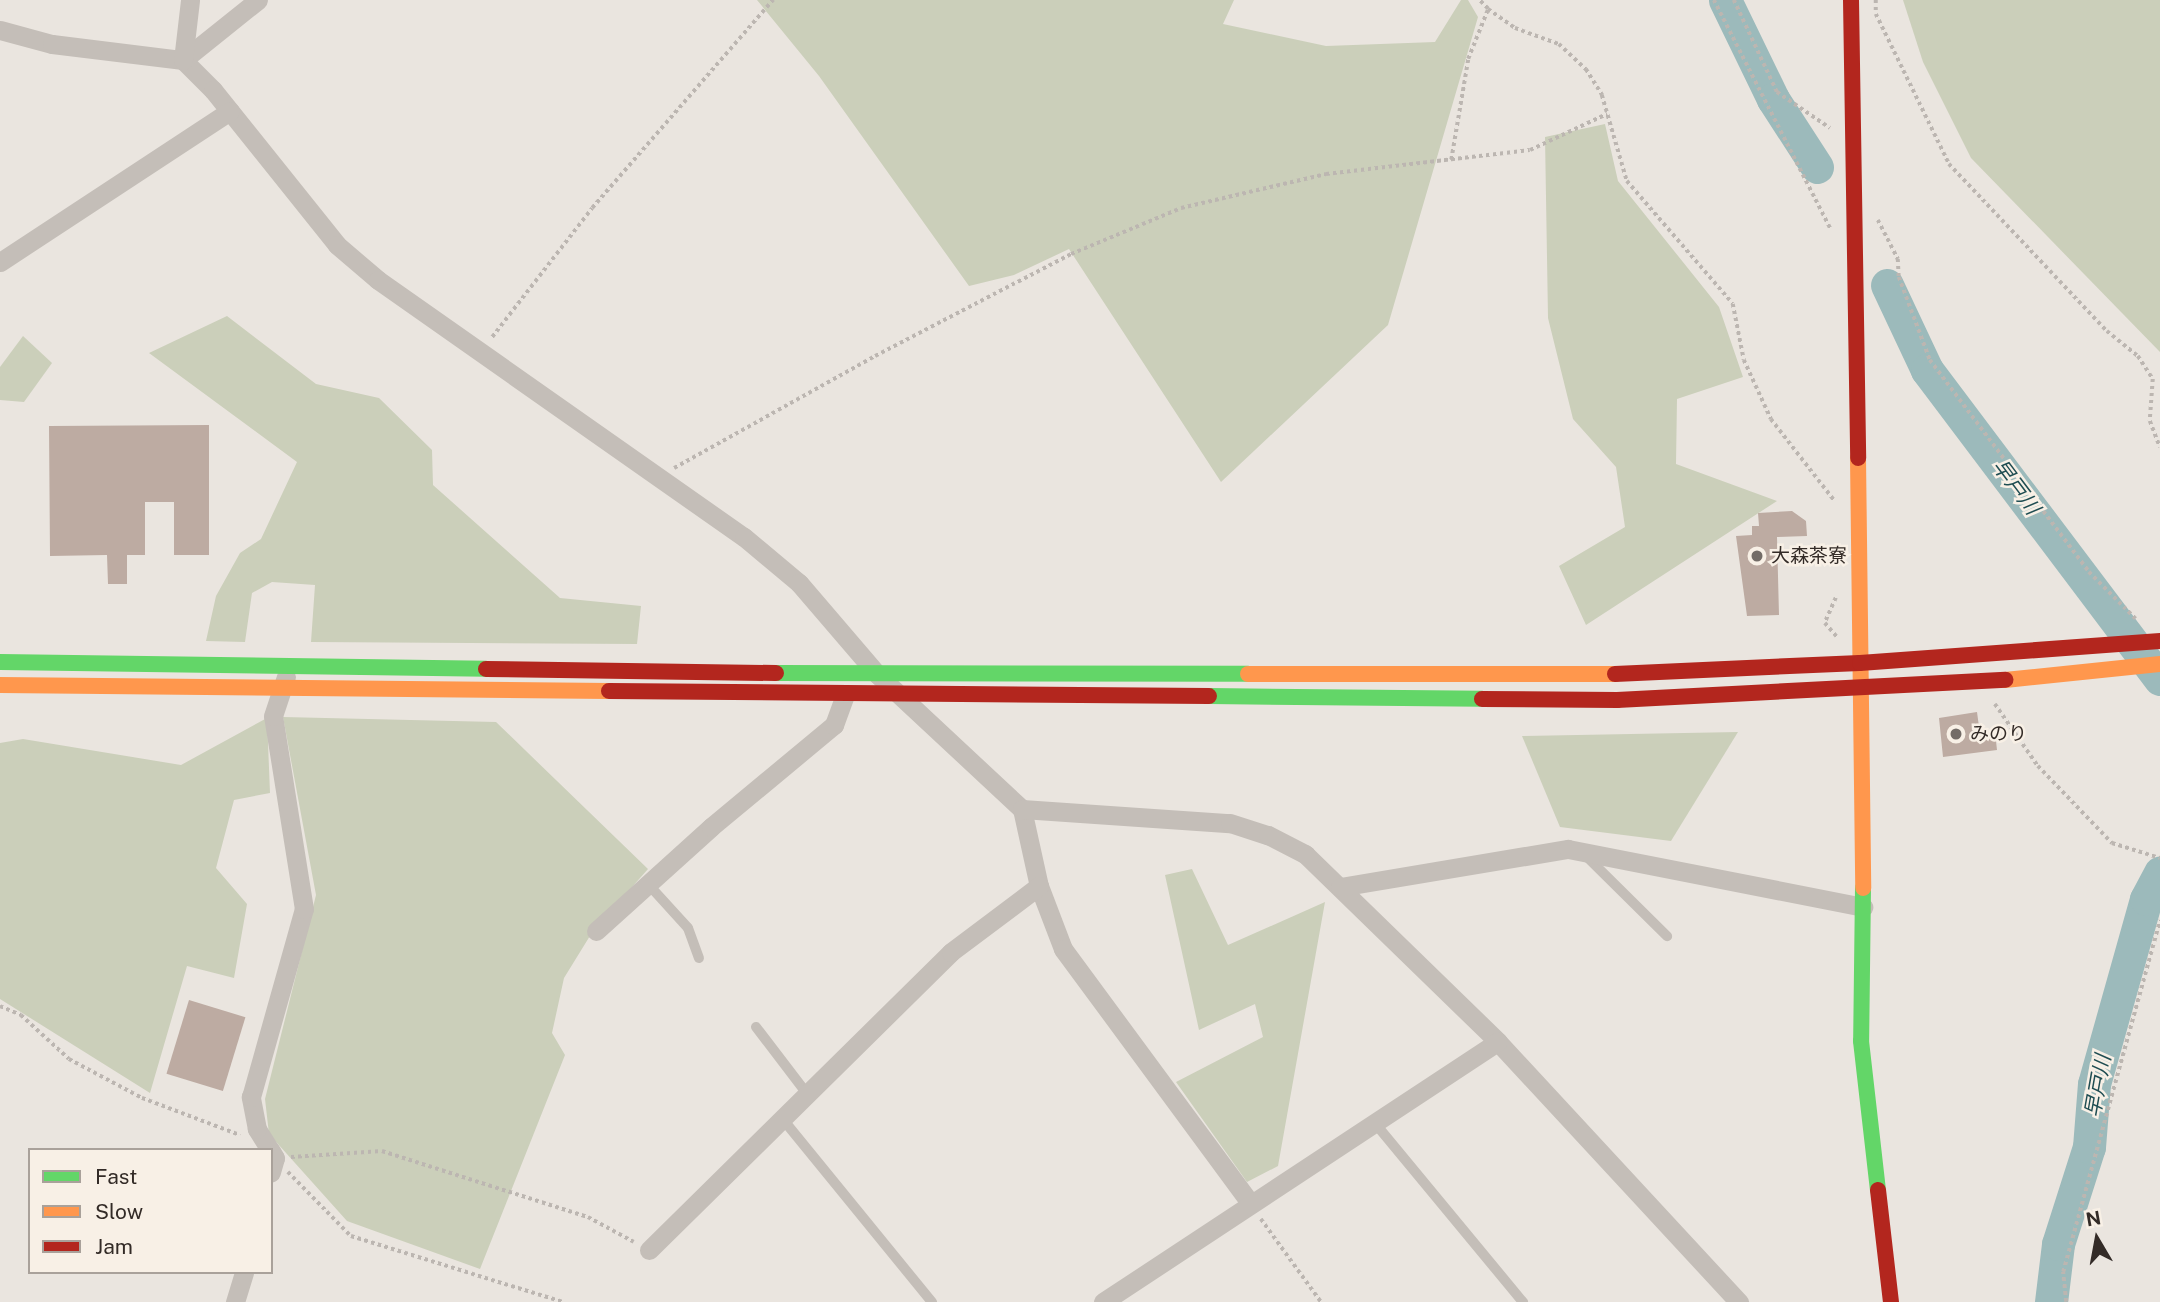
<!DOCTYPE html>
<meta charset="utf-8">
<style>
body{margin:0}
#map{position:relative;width:2160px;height:1302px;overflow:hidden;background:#eae5df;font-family:"Public Sans","Noto Sans JP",sans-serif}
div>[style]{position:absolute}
.green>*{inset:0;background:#cbcfba}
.river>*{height:33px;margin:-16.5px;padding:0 16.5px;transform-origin:16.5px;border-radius:16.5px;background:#9cbabb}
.building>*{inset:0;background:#bdaba2;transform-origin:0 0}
.path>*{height:3.5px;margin-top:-1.75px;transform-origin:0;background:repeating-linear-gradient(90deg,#bcb6b1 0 3.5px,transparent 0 7px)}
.lane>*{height:10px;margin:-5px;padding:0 5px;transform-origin:5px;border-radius:5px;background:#c4beb8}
.street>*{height:19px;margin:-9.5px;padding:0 9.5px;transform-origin:9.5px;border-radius:9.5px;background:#c4beb8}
.fast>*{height:16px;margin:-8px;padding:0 8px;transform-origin:8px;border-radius:8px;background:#63d668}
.slow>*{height:16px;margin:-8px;padding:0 8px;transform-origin:8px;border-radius:8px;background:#ff974d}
.jam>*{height:16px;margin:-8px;padding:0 8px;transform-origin:8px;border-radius:8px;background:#b3261e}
.dots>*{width:19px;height:19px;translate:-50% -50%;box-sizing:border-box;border:4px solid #f8f0e6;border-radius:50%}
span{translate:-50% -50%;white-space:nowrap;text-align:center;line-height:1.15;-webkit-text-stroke:5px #f8f0e6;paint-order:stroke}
.poi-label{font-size:19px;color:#332b27}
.left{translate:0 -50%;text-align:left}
.water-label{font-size:21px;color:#1f4d52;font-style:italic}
.legend{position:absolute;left:28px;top:1148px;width:245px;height:126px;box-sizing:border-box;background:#f8f0e6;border:2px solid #a9a19a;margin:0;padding:9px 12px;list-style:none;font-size:21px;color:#332b27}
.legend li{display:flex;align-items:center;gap:14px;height:35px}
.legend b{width:35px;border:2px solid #a9a19a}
.north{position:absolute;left:2062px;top:1204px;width:70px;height:70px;-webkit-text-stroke:5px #f8f0e6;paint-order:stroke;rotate:350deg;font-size:19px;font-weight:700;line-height:28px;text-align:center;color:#332b27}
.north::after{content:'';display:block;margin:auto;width:24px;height:32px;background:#332b27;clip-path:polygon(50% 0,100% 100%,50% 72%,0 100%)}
</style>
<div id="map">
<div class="green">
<div style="clip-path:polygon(757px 0,1234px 0,1223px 24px,1326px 46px,1435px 42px,1461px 0,1468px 0,1478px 17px,1388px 325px,1221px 482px,1069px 249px,1014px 275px,969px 286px,819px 76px)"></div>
<div style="clip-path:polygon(1903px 0,2160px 0,2160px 352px,1971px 158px,1923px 62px)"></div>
<div style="clip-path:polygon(1605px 124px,1618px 181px,1719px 307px,1743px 377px,1677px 399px,1676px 464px,1777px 501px,1586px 625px,1559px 566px,1625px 527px,1616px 467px,1573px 419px,1548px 318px,1545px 137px)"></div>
<div style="clip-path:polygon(227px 316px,316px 384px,379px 398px,432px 450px,433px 485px,560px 598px,641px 606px,637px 644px,311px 642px,315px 585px,272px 582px,252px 593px,245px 642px,206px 641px,216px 596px,240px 553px,261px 539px,297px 462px,149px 353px)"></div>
<div style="clip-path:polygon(23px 336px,52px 363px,24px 402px,0 400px,0 367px)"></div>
<div style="clip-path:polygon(283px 717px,496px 722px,648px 869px,593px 931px,564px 978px,552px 1033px,565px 1055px,480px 1269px,347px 1221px,269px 1134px,265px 1099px,316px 895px)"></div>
<div style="clip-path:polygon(267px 718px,270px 793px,234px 800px,216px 868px,247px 904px,234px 978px,187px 966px,150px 1093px,0 999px,0 743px,23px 739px,181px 765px)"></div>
<div style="clip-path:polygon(1738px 732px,1671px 841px,1560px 827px,1522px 736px)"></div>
<div style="clip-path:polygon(1192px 869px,1228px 945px,1325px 902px,1278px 1166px,1247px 1182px,1176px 1082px,1263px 1037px,1255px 1004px,1199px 1030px,1165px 875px)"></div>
</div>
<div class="river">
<div style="left:1725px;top:0;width:110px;rotate:64.1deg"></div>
<div style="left:1773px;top:99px;width:81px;rotate:57.1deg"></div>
<div style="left:1887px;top:285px;width:94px;rotate:64.8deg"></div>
<div style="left:1927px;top:370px;width:387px;rotate:53deg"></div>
<div style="left:2051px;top:1302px;width:58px;rotate:-83.1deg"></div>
<div style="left:2058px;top:1244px;width:102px;rotate:-72.3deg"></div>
<div style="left:2089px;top:1147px;width:63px;rotate:-85.5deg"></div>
<div style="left:2094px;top:1084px;width:192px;rotate:-74.3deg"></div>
<div style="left:2146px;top:899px;width:30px;rotate:-62deg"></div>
</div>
<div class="building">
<div style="clip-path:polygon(209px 425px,209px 555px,174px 555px,174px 502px,145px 502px,145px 555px,127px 555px,127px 584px,108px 584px,107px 555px,50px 556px,49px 426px)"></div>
<div style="clip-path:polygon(1792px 511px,1806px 521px,1807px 536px,1777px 537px,1779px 615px,1747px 616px,1736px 536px,1752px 535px,1752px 526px,1759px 526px,1758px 513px)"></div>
<div style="clip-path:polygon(1977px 712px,1980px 734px,1995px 732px,1997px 750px,1943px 757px,1939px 718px)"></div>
<div style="left:189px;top:1000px;width:59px;height:77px;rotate:17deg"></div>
</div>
<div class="path">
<div style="left:1714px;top:0;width:256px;rotate:63deg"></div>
<div style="left:1734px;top:0;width:102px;rotate:64.9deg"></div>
<div style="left:1777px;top:92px;width:64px;rotate:34.2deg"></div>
<div style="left:1876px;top:0;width:14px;rotate:90deg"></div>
<div style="left:1876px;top:14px;width:167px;rotate:64deg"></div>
<div style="left:1949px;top:164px;width:230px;rotate:46.6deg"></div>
<div style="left:2107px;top:331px;width:40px;rotate:39deg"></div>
<div style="left:2138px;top:356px;width:27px;rotate:57deg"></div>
<div style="left:2153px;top:379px;width:42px;rotate:94.1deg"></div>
<div style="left:2150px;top:421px;width:28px;rotate:69deg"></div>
<div style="left:1488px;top:9px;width:33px;rotate:35deg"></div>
<div style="left:1515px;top:28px;width:47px;rotate:20deg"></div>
<div style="left:1559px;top:44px;width:37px;rotate:43deg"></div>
<div style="left:1586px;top:69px;width:31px;rotate:58deg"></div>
<div style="left:1602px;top:95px;width:90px;rotate:73.8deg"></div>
<div style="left:1627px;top:181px;width:162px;rotate:49.2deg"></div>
<div style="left:1733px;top:304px;width:57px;rotate:78.9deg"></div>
<div style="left:1744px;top:360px;width:65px;rotate:65.4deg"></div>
<div style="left:1771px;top:419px;width:103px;rotate:52.1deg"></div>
<div style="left:1451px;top:160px;width:102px;rotate:-80.4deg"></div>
<div style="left:1468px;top:59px;width:54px;rotate:-68.2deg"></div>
<div style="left:1488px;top:9px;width:13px;rotate:-135deg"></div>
<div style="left:1878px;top:220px;width:44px;rotate:62.9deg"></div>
<div style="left:1898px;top:259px;width:18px;rotate:87deg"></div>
<div style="left:1899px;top:277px;width:89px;rotate:69.5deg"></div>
<div style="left:1930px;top:360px;width:265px;rotate:53.1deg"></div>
<div style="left:2089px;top:572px;width:66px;rotate:45deg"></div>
<div style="left:492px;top:337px;width:163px;rotate:-52.2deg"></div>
<div style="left:592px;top:208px;width:276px;rotate:-49deg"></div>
<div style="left:674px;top:468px;width:230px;rotate:-29.1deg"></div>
<div style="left:875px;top:356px;width:221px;rotate:-27.5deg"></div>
<div style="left:1071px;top:254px;width:119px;rotate:-22.7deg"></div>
<div style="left:1181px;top:208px;width:149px;rotate:-13.2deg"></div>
<div style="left:1326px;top:174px;width:205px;rotate:-6.7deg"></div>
<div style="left:1530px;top:150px;width:85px;rotate:-25.1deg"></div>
<div style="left:1836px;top:598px;width:27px;rotate:114deg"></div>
<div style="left:1825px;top:623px;width:18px;rotate:49deg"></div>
<div style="left:1995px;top:704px;width:75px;rotate:55.3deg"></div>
<div style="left:2038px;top:766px;width:107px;rotate:46.1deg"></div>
<div style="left:2112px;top:843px;width:50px;rotate:17.4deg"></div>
<div style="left:0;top:1006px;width:23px;rotate:23deg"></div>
<div style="left:21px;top:1015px;width:65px;rotate:42.5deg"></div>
<div style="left:69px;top:1059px;width:83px;rotate:28.1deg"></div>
<div style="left:142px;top:1098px;width:105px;rotate:20.7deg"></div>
<div style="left:291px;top:1157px;width:91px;rotate:-3.8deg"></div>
<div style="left:382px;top:1151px;width:216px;rotate:17.8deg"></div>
<div style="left:588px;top:1217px;width:52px;rotate:28.5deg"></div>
<div style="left:288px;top:1172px;width:90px;rotate:45.5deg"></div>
<div style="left:351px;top:1236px;width:222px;rotate:17.3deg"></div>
<div style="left:1261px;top:1219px;width:102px;rotate:54.1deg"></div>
<div style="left:2066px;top:1302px;width:30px;rotate:-96deg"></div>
<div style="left:2063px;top:1272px;width:365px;rotate:-74.6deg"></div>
</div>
<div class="lane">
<div style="left:1584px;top:854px;width:117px;rotate:44.7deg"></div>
<div style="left:648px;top:884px;width:59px;rotate:47.7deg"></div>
<div style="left:688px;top:928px;width:32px;rotate:70deg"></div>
<div style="left:756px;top:1027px;width:81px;rotate:52.6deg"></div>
<div style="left:781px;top:1117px;width:239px;rotate:50.8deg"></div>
<div style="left:1374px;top:1122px;width:234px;rotate:50.4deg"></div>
</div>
<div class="street">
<div style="left:0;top:30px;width:54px;rotate:15.1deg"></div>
<div style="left:52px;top:44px;width:132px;rotate:7deg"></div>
<div style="left:183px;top:60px;width:42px;rotate:45deg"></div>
<div style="left:213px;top:90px;width:198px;rotate:51.3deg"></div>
<div style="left:337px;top:245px;width:54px;rotate:40.5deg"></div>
<div style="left:378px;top:280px;width:447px;rotate:35.1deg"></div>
<div style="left:744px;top:537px;width:72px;rotate:39.9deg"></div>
<div style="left:799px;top:583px;width:120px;rotate:49.4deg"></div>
<div style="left:877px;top:674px;width:198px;rotate:43deg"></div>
<div style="left:1022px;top:809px;width:79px;rotate:77.6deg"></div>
<div style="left:1039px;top:886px;width:67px;rotate:69.1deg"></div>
<div style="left:1063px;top:949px;width:315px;rotate:53.6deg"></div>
<div style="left:183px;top:60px;width:96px;rotate:-38.7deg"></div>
<div style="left:183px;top:60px;width:60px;rotate:-83.3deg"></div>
<div style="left:0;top:262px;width:275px;rotate:-33.3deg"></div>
<div style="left:1022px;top:809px;width:208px;rotate:3.9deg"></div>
<div style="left:1230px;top:823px;width:40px;rotate:18deg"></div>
<div style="left:1268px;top:835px;width:42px;rotate:27.2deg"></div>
<div style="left:1305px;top:854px;width:269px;rotate:44.2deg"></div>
<div style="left:1498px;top:1042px;width:355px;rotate:47.2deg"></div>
<div style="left:1340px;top:887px;width:231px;rotate:-9.5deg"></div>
<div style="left:1568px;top:849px;width:301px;rotate:11.1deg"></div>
<div style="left:596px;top:931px;width:155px;rotate:-42.1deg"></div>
<div style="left:711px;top:827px;width:160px;rotate:-39.7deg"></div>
<div style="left:834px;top:725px;width:32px;rotate:-70deg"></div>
<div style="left:270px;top:1150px;width:25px;rotate:-122deg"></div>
<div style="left:257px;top:1129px;width:33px;rotate:-101deg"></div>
<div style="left:251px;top:1097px;width:195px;rotate:-74.3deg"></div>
<div style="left:304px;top:909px;width:195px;rotate:-99.1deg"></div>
<div style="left:273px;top:716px;width:41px;rotate:-71.6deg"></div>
<div style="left:271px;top:1151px;width:8px;rotate:60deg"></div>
<div style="left:275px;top:1158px;width:15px;rotate:106deg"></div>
<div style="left:649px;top:1250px;width:424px;rotate:-44.6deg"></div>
<div style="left:951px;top:952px;width:110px;rotate:-36.9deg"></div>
<div style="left:235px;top:1302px;width:31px;rotate:-73deg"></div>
<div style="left:1103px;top:1302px;width:473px;rotate:-33.4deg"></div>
</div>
<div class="fast">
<div style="left:0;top:662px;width:486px;rotate:0.8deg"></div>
<div style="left:776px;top:673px;width:472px;rotate:0.1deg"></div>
<div style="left:1209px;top:696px;width:273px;rotate:0.6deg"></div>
<div style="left:1863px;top:888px;width:153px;rotate:90.7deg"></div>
<div style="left:1861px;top:1041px;width:150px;rotate:83.5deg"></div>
</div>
<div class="slow">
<div style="left:1858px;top:458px;width:430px;rotate:89.3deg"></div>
<div style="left:1248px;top:674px;width:367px"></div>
<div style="left:2005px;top:680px;width:156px;rotate:-5.9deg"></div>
<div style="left:0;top:685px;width:609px;rotate:0.56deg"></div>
</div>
<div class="jam">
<div style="left:1851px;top:0;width:458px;rotate:89.1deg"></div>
<div style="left:486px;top:669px;width:290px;rotate:0.8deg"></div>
<div style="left:1615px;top:674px;width:245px;rotate:-2.6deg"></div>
<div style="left:1860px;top:663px;width:301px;rotate:-4.2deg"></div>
<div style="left:609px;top:691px;width:600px;rotate:0.48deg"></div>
<div style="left:1482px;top:699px;width:135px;rotate:0.4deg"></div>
<div style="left:1617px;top:700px;width:389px;rotate:-3deg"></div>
<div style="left:1878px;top:1190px;width:113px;rotate:83.4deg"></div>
</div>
<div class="dots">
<div style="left:1757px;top:556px;background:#736c67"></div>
<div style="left:1956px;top:734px;background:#736c67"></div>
</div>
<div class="poi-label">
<span class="left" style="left:1771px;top:556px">大森茶寮</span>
<span class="left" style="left:1970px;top:734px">みのり</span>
</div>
<div class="water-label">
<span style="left:2016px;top:487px;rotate:53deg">早戸川</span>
<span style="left:2098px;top:1086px;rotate:-80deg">早戸川</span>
</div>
<ul class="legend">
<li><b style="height:9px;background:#63d668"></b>Fast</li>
<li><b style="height:9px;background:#ff974d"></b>Slow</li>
<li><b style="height:9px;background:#b3261e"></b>Jam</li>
</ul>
<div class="north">N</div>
</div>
